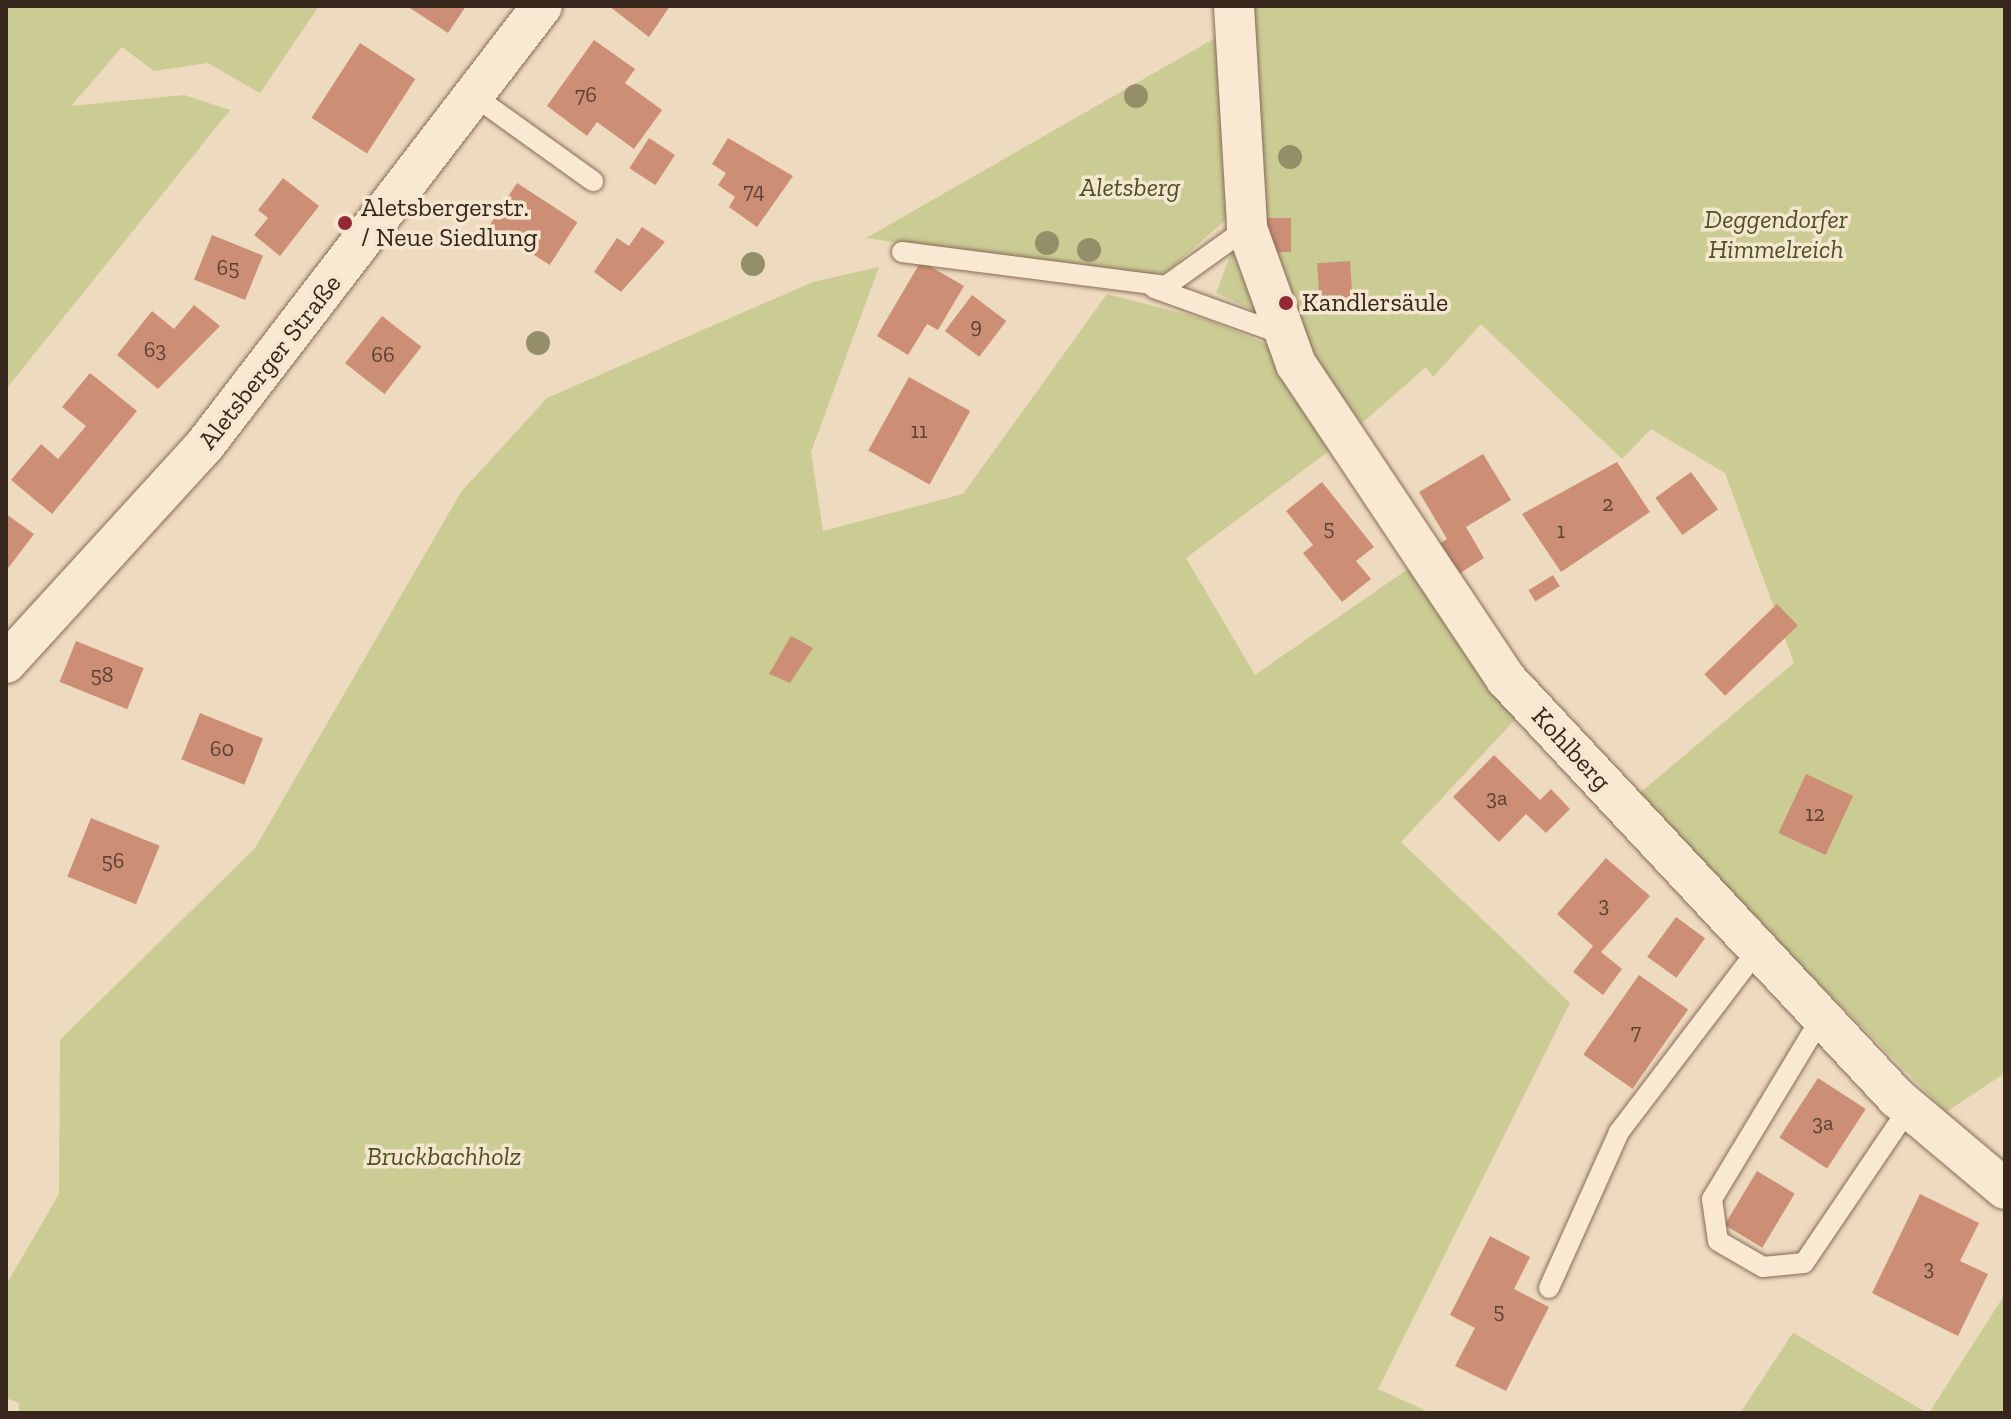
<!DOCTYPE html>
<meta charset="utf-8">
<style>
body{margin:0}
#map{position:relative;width:2011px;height:1419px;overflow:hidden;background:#eedabf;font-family:"Zilla Slab",serif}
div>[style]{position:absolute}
.green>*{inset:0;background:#cbcb94}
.building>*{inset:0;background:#cc8f75;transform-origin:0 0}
.roads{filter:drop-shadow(0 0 2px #866b58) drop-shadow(0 0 2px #866b58)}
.service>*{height:20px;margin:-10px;padding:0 10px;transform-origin:10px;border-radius:10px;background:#f9e9d2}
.minor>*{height:40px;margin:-20px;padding:0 20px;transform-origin:20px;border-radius:20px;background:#f9e9d2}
.trees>*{width:24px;height:24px;margin:-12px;border-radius:50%;background:#958f69}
.dots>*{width:22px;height:22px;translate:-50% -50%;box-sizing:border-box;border:4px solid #f5e6cf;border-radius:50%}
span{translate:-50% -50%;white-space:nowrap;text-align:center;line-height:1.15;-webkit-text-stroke:7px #f5e6cf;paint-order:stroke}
.number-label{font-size:22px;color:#5c4032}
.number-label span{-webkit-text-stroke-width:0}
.park-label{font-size:26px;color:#4c5223;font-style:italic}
.poi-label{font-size:26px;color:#36261c}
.left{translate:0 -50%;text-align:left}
.street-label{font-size:26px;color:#36261c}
.frame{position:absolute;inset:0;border:8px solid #36261c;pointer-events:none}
</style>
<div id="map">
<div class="green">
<div style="clip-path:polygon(6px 6px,319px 6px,260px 93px,208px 63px,154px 71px,122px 47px,71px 106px,184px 95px,230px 110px,6px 389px)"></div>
<div style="clip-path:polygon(1242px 6px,2005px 6px,2005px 1073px,1946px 1112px,1635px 797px,1794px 663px,1725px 473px,1651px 429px,1622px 459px,1481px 324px,1433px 377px,1426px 367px,1362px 423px,1296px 334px,1256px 247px)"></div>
<div style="clip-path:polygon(1224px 33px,1230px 216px,1168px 271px,1141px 279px,866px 238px)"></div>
<div style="clip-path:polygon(1232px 251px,1257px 312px,1216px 293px)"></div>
<div style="clip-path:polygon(879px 267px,811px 452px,823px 531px,963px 494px,1107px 294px,1208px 320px,1279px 349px,1337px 445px,1186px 558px,1255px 675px,1408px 569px,1522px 712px,1401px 842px,1570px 1003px,1378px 1389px,1431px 1413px,19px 1413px,19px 1403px,6px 1398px,6px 1285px,59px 1194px,60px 1040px,255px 848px,461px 492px,547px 398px,813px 282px)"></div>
<div style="clip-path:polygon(2005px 1294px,2005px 1413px,1929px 1413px)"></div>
<div style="clip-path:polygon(1793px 1333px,1794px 1333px,1927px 1413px,1740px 1413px)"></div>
</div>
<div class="building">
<div style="clip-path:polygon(407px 6px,466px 6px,448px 33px)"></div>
<div style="clip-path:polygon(609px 6px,670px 6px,649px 37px)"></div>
<div style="clip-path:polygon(594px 40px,635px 69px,625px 83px,662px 110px,634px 149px,597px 122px,587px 136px,547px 106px)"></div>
<div style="left:360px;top:43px;width:66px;height:89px;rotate:33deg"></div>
<div style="left:649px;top:138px;width:31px;height:36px;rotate:33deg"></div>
<div style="clip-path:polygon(728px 138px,793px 176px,757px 227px,729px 207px,735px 197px,718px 185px,726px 173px,712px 164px)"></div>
<div style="clip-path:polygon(283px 178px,319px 206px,280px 256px,254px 235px,268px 218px,258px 210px)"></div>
<div style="left:517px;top:183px;width:72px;height:51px;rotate:33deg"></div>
<div style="left:1291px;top:218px;width:34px;height:30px;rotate:90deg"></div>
<div style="clip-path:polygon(642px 227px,665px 242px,621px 292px,594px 272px,617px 238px,629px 246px)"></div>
<div style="left:212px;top:235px;width:55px;height:48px;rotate:22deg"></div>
<div style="clip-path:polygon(921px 261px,964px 286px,938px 330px,927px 324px,908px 355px,877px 336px)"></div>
<div style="left:1350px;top:261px;width:48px;height:33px;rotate:86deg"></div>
<div style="left:972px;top:295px;width:43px;height:45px;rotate:37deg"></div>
<div style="clip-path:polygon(194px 305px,220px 326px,158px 389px,117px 355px,152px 311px,174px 329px)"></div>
<div style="left:382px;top:316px;width:50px;height:60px;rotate:38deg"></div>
<div style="clip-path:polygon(90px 373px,137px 411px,52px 514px,11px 480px,41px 444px,58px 459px,86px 426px,62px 407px)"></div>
<div style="left:909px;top:377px;width:70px;height:84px;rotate:29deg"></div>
<div style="clip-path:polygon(1483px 454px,1511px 500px,1466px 527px,1484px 558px,1457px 575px,1439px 544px,1447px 539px,1419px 492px)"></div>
<div style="clip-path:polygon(1617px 462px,1650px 512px,1561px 572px,1522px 514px)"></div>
<div style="left:1691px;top:472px;width:46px;height:44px;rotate:54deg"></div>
<div style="clip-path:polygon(1322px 482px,1374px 547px,1356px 561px,1371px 579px,1342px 602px,1303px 553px,1313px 545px,1286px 511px)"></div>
<div style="clip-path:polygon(6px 514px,34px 534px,6px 571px)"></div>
<div style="left:1553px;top:575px;width:13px;height:29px;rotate:58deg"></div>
<div style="left:1777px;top:604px;width:30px;height:101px;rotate:46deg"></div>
<div style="clip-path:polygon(791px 636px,813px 648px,790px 683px,769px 674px)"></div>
<div style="left:76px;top:641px;width:73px;height:44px;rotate:22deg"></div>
<div style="left:200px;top:713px;width:68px;height:50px;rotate:22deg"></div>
<div style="clip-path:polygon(1494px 755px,1540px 800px,1551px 789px,1570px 809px,1546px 833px,1526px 814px,1499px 842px,1453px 797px)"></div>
<div style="left:1806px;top:774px;width:52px;height:65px;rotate:25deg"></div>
<div style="left:91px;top:818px;width:74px;height:63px;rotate:22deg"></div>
<div style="clip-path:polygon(1606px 858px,1650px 896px,1601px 952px,1622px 969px,1603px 995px,1573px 972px,1593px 946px,1557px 914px)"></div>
<div style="left:1676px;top:917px;width:36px;height:49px;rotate:36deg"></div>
<div style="left:1639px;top:975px;width:60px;height:97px;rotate:35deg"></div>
<div style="left:1818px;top:1078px;width:57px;height:71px;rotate:33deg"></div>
<div style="left:1757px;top:1171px;width:44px;height:63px;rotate:31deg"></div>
<div style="clip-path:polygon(1920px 1194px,1979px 1223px,1960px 1261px,1988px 1274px,1958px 1336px,1872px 1293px)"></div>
<div style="clip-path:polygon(1490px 1236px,1530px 1257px,1514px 1289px,1549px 1307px,1506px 1391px,1455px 1366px,1475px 1328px,1450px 1315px)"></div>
</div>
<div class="roads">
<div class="service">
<div style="left:477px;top:98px;width:143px;rotate:35.6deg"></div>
<div style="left:902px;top:252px;width:266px;rotate:7.3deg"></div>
<div style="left:1166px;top:286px;width:100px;rotate:-35.6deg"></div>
<div style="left:1154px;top:288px;width:136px;rotate:19.8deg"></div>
<div style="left:1823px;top:1015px;width:215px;rotate:121.1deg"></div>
<div style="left:1712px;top:1199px;width:42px;rotate:81.9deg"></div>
<div style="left:1718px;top:1241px;width:52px;rotate:30deg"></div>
<div style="left:1763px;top:1267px;width:41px;rotate:-5.6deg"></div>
<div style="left:1804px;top:1263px;width:187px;rotate:-55.9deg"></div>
<div style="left:1549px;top:1288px;width:171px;rotate:-65.8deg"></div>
<div style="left:1619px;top:1132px;width:228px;rotate:-52.7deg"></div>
</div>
<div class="minor">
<div style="left:1234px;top:6px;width:222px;rotate:86.6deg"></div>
<div style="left:1247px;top:228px;width:145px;rotate:70.2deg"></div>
<div style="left:1296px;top:364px;width:379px;rotate:56.3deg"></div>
<div style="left:1506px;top:679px;width:573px;rotate:46.98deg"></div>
<div style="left:1897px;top:1098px;width:141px;rotate:40.1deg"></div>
<div style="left:6px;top:663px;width:295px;rotate:-47.6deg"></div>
<div style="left:205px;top:445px;width:553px;rotate:-52.49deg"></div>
</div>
</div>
<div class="trees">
<div style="left:1136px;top:96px"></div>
<div style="left:1290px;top:157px"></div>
<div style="left:1047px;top:243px"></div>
<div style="left:1089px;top:250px"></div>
<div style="left:753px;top:264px"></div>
<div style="left:538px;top:343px"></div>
</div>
<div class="dots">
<div style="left:345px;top:223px;background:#952836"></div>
<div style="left:1286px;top:303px;background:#952836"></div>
</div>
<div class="number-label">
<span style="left:586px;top:95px">76</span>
<span style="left:754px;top:191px">74</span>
<span style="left:228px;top:268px">65</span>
<span style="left:976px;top:326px">9</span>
<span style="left:155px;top:350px">63</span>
<span style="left:383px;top:355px">66</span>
<span style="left:919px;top:431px">11</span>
<span style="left:1608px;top:504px">2</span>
<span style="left:1329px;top:528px">5</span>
<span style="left:1561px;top:531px">1</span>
<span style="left:102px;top:675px">58</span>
<span style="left:222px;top:749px">60</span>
<span style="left:1497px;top:798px">3a</span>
<span style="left:1815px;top:814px">12</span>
<span style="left:113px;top:861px">56</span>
<span style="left:1604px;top:905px">3</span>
<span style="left:1636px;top:1032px">7</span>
<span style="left:1823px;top:1123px">3a</span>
<span style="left:1929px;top:1268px">3</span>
<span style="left:1499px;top:1311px">5</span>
</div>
<div class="park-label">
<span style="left:1130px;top:188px">Aletsberg</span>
<span style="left:1776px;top:235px">Deggendorfer<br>Himmelreich</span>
<span style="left:444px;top:1157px">Bruckbachholz</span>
</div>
<div class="poi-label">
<span class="left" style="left:361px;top:223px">Aletsbergerstr.<br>/ Neue Siedlung</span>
<span class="left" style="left:1302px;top:303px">Kandlersäule</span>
</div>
<div class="street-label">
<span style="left:270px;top:362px;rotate:-52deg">Aletsberger Straße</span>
<span style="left:1571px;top:749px;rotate:47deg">Kohlberg</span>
</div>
<div class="frame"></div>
</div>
